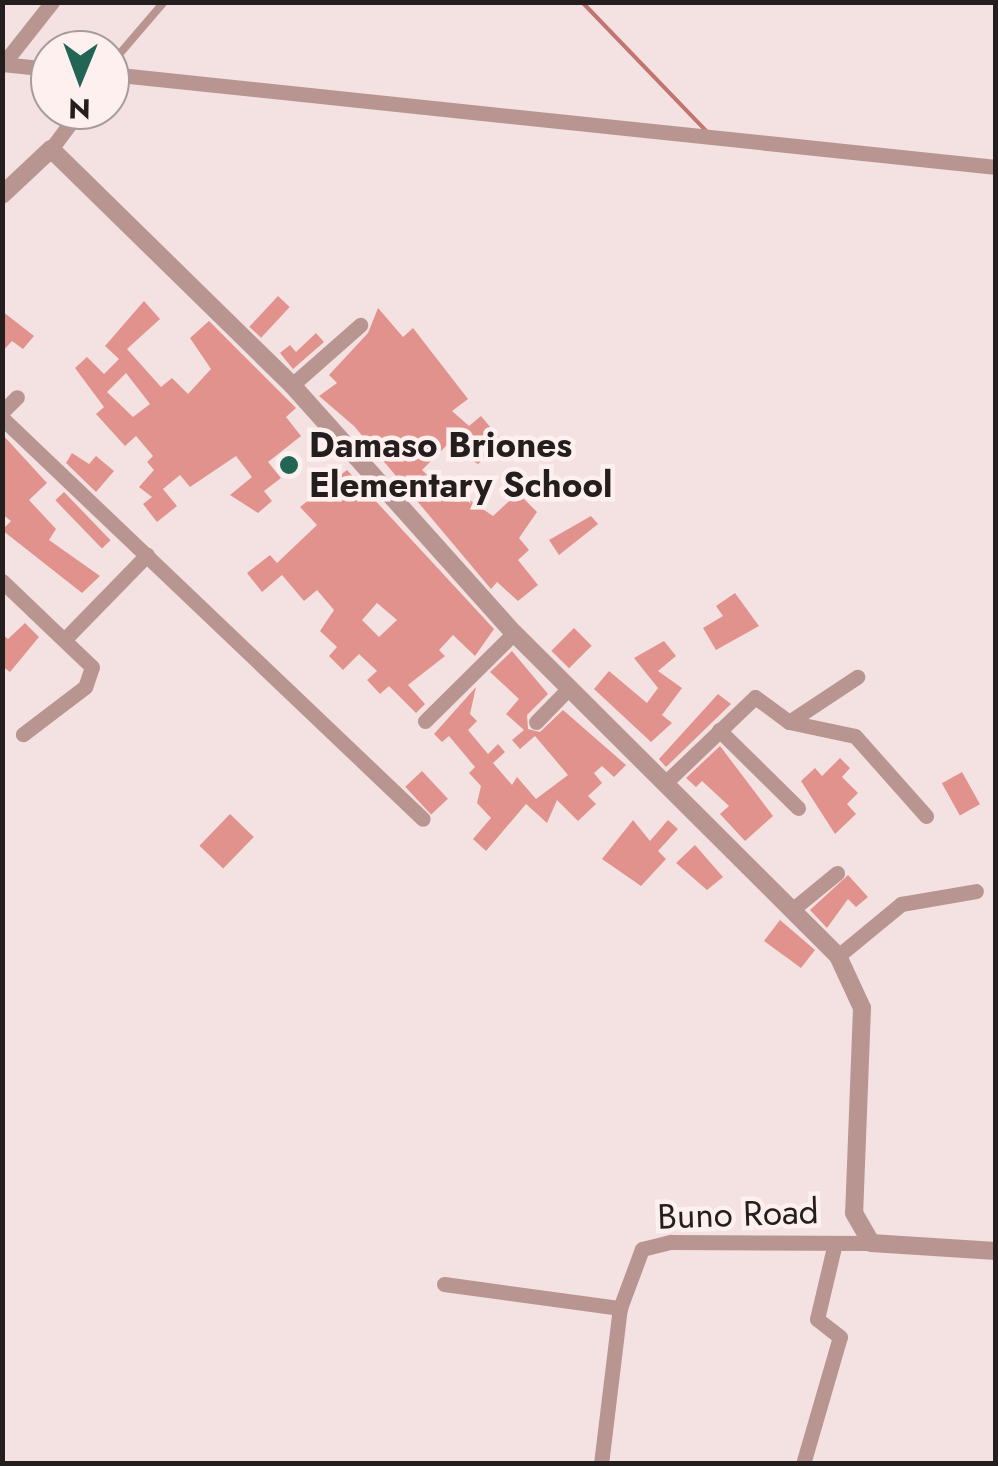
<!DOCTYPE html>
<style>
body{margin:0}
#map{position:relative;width:998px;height:1466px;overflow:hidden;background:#f3e2e1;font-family:Jost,sans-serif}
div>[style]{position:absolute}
.stream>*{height:4px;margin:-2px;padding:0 2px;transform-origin:2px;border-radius:2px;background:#c27570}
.building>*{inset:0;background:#e2928d;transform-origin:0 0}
.service>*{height:8px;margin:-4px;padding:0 4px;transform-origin:4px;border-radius:4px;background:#b99592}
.minor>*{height:15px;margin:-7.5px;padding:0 7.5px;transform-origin:7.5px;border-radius:7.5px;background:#b99592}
.tertiary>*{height:18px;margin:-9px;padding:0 9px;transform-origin:9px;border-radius:9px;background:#b99592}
.dots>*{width:28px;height:28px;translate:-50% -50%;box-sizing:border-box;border:5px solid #fef0ef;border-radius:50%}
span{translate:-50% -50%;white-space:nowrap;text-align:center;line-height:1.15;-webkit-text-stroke:9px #fef0ef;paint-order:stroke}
.poi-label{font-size:35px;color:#241e1e;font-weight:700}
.left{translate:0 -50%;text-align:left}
.street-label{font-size:35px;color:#241e1e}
.frame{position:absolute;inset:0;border:5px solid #241e1e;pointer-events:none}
.north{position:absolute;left:30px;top:30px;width:100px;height:100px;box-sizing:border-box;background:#fef0ef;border:2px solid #a79c9b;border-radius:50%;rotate:181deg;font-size:28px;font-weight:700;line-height:40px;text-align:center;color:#241e1e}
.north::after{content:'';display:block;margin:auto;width:35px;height:45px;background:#236555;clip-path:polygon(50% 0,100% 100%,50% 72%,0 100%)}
</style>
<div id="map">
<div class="stream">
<div style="left:582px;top:2px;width:180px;rotate:46.1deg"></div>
</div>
<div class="building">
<div style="left:278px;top:296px;width:16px;height:42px;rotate:43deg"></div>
<div style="clip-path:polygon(evenodd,144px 301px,160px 319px,127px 349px,161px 387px,172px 378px,188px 394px,211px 369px,190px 338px,209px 321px,296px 408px,286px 417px,301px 436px,268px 462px,281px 478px,264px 491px,272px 501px,258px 513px,230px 495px,252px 477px,236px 456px,190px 487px,180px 475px,163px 489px,177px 506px,157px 522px,143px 504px,152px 497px,139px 487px,154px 470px,147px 462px,153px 456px,136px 436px,125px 446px,96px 414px,104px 407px,75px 368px,87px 357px,104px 374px,119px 359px,105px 346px,144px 301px,126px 373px,150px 404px,133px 417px,107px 392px,126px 373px)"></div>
<div style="clip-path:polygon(378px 308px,403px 337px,413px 328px,468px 399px,452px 411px,469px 426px,481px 416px,502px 441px,478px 464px,447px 445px,422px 470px,455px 502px,462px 495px,493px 516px,518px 493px,537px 512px,519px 538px,529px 550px,518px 560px,538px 585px,518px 601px,497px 582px,491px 589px,354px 426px,319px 396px,337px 383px,329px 375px,368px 333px)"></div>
<div style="clip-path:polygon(2px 311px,34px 336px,23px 349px,12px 341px,2px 352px)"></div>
<div style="clip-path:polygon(316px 333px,324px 342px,293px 369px,280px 353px,290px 345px,296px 352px)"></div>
<div style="clip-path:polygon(2px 434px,47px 483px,29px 500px,56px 529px,49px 540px,100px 576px,82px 593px,2px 530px,11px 521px,2px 514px)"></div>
<div style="clip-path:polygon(72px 453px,89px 464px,96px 456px,114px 471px,96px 492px,66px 463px)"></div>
<div style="clip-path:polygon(evenodd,347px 470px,494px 629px,475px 656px,453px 635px,439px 650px,445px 656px,408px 685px,425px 704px,416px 713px,389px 686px,380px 694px,367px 680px,377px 671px,359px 654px,343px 670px,329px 656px,337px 647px,320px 631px,334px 610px,317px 590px,304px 601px,282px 575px,262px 592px,247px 573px,270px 555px,277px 563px,317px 525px,300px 507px,347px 470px,377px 603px,397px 620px,379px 637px,362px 620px,377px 603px)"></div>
<div style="left:64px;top:492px;width:67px;height:12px;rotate:46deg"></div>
<div style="clip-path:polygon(591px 516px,598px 524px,559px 555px,549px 540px)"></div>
<div style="clip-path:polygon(735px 593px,759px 626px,716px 650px,703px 628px,723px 616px,716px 606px)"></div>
<div style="clip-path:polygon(25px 623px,39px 637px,10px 672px,2px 666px,2px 634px,8px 639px)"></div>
<div style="left:574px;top:628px;width:25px;height:32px;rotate:45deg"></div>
<div style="clip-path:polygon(664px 641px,676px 656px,658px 671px,682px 688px,662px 715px,672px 723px,651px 742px,594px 689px,609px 671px,647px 703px,658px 688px,634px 658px)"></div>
<div style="clip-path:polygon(512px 651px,548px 694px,527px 715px,528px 729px,540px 732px,563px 710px,626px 765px,614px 777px,602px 766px,594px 773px,602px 783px,588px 796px,596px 804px,578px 821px,557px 800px,547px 823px,526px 804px,486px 851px,473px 839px,491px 818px,477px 803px,481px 786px,469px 773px,475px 767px,449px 736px,442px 742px,434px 734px,476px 687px,470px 714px,477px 721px,468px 730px,488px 754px,498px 744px,505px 752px,493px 763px,512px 785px,517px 777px,536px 799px,568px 775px,535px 736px,520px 749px,512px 740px,524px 730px,506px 714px,519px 699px,490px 672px)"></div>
<div style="clip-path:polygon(718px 694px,731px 704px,666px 767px,659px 759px)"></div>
<div style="clip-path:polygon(720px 746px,773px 816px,745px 841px,720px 814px,729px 806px,702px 781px,696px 787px,686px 778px)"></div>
<div style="clip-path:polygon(840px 758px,850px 768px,842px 777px,858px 793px,847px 804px,856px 814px,835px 834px,801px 781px,815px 768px,822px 776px)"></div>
<div style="left:422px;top:771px;width:38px;height:23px;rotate:47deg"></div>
<div style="left:962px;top:772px;width:37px;height:23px;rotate:61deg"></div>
<div style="left:230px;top:814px;width:33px;height:44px;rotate:44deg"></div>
<div style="clip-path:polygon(633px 820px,650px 841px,668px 820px,678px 829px,658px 851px,666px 859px,641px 886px,602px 859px)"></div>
<div style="clip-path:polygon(695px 845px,723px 877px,707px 890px,676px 863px)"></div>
<div style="clip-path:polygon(848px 875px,868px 897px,856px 907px,848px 899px,827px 928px,810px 910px)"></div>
<div style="clip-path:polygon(780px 920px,815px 950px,801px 968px,764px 941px)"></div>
</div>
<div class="service">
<div style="left:110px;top:65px;width:83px;rotate:-49.4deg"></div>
</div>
<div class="minor">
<div style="left:2px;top:64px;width:48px;rotate:5.9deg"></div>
<div style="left:3px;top:64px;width:79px;rotate:-51.7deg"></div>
<div style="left:110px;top:74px;width:891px;rotate:5.99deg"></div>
<div style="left:51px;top:149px;width:49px;rotate:-53.4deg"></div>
<div style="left:292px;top:385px;width:91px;rotate:-41.4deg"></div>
<div style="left:2px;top:412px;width:21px;rotate:-45deg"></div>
<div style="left:2px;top:418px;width:581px;rotate:43.61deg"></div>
<div style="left:2px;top:581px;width:124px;rotate:43.7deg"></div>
<div style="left:92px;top:667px;width:21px;rotate:109deg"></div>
<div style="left:85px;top:687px;width:78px;rotate:142.8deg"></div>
<div style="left:64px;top:640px;width:119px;rotate:-45.7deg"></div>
<div style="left:425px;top:721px;width:125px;rotate:-44.7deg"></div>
<div style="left:536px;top:722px;width:49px;rotate:-45.8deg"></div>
<div style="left:789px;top:722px;width:82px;rotate:-33.5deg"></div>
<div style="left:719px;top:730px;width:111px;rotate:44.6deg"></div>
<div style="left:665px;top:783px;width:124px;rotate:-43.7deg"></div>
<div style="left:755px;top:697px;width:42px;rotate:36.3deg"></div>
<div style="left:789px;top:722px;width:67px;rotate:12deg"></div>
<div style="left:855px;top:736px;width:107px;rotate:48.4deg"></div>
<div style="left:793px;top:909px;width:57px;rotate:-39.3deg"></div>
<div style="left:838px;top:956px;width:82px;rotate:-39.5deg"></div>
<div style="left:901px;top:904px;width:76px;rotate:-9.8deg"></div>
<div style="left:444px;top:1284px;width:178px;rotate:7.8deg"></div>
<div style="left:601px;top:1464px;width:157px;rotate:-83.1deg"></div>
<div style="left:620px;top:1308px;width:63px;rotate:-69.6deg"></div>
<div style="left:642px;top:1249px;width:30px;rotate:-14deg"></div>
<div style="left:671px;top:1242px;width:200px;rotate:0.3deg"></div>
<div style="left:803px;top:1464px;width:132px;rotate:-73.8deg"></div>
<div style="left:840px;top:1337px;width:29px;rotate:-142deg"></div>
<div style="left:817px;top:1319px;width:78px;rotate:-76.7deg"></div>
</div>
<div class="tertiary">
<div style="left:2px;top:195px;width:67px;rotate:-43.2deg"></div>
<div style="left:51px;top:149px;width:337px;rotate:44.4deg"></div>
<div style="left:292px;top:385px;width:333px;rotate:48.2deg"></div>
<div style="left:514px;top:633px;width:457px;rotate:44.9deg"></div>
<div style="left:838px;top:956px;width:57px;rotate:65.2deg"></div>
<div style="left:862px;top:1008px;width:205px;rotate:92.2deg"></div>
<div style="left:854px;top:1213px;width:34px;rotate:60deg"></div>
<div style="left:871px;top:1243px;width:125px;rotate:3.7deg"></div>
</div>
<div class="dots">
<div style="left:289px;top:465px;background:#236555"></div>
</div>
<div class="poi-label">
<span class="left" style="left:309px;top:465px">Damaso Briones<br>Elementary School</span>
</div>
<div class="street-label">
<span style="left:738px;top:1214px;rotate:-2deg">Buno Road</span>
</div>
<div class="frame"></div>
<div class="north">N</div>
</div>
